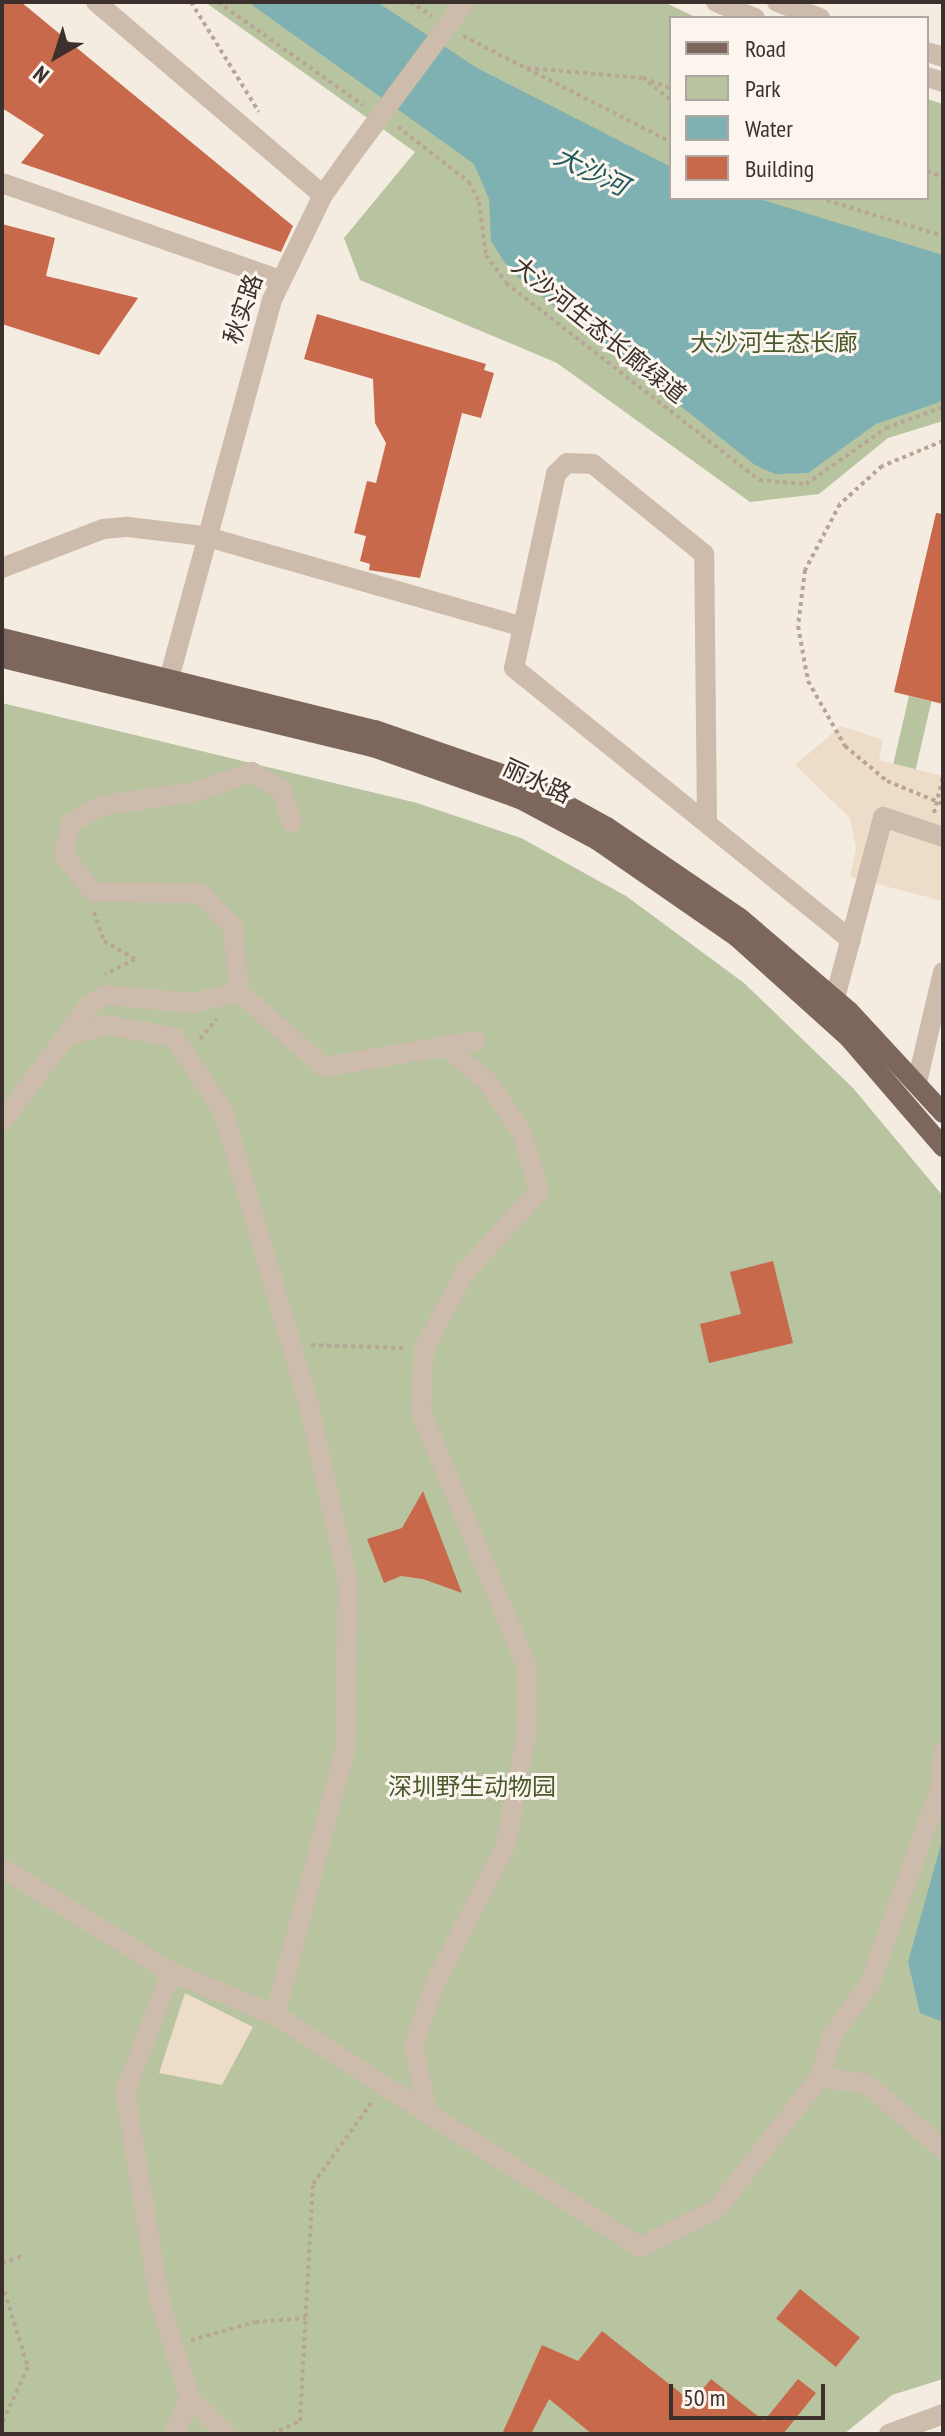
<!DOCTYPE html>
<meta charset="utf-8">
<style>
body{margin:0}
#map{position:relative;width:945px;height:2436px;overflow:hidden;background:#f4ebe1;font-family:"PT Sans Narrow","Noto Sans SC",sans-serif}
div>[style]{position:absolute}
.green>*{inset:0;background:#b8c4a0;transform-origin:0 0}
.plaza>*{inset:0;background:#ecdcc8}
.water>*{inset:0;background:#7fb0b2}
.building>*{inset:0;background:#c8694b;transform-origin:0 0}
.path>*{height:4px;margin-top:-2px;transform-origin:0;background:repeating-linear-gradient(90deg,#b9a596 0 4px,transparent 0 8px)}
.minor>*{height:20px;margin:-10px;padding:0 10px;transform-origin:10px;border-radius:10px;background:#cdbbac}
.major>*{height:20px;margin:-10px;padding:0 10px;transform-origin:10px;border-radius:10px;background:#7d675c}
.minor-bridge>*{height:20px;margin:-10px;padding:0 10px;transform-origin:10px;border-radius:10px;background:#cdbbac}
span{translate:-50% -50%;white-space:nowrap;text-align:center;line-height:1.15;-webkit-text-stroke:6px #fbf5ee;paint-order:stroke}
.street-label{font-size:24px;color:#3b302b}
.park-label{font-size:24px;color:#4a5a2e}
.water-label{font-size:26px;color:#1f5a5e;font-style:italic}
.frame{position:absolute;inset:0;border:4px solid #3b302b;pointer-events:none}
.legend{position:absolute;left:669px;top:16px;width:260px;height:184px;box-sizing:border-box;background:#fbf5ee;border:2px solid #aea6a0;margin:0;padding:10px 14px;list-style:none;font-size:24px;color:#3b302b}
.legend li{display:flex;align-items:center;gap:16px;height:40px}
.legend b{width:40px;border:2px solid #aea6a0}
.north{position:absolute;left:16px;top:16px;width:80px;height:80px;-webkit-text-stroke:6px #fbf5ee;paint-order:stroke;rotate:219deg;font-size:22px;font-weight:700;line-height:32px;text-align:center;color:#3b302b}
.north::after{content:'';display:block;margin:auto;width:28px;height:36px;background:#3b302b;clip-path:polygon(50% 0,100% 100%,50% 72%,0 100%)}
.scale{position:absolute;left:669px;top:2384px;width:156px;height:36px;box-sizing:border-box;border:4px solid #3b302b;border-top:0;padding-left:10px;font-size:24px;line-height:28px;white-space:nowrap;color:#3b302b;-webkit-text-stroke:6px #fbf5ee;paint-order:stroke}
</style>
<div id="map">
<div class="green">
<div style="clip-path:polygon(205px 2px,664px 2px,697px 18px,671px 18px,671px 198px,927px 198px,927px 99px,943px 104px,943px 421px,888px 438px,819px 494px,750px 502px,557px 363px,360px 280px,344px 238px,415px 152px)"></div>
<div style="left:909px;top:696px;width:23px;height:70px;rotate:13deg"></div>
<div style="clip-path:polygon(2px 703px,417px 803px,521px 838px,626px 896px,744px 983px,853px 1088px,943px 1196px,943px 2379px,892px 2395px,844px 2434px,2px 2434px)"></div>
</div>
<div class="plaza">
<div style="clip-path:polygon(841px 726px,883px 740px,879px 760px,943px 776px,943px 901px,850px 877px,856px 848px,850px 818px,795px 765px)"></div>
<div style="clip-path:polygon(185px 1993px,253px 2027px,222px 2085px,159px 2073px)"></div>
</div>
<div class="water">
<div style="clip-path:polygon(248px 2px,377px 2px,477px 68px,671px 167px,671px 198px,756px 198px,943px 255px,943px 401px,876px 424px,808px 473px,775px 474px,755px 465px,510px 271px,491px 241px,489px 199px,474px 164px)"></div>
<div style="clip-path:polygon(943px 1837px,943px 2022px,920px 2013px,908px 1962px)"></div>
</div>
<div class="building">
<div style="clip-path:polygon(2px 2px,21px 2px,293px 226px,281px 252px,21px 163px,44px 135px,2px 108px)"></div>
<div style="clip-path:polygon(2px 224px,55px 238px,46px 276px,138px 298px,99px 355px,2px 324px)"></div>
<div style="clip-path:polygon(317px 314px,486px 364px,484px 370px,494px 373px,481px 418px,462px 413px,420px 578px,369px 570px,370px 564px,360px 561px,366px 536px,354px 533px,367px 481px,376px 483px,386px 443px,375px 423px,373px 379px,304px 359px)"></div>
<div style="clip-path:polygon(936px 513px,943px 514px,943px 704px,894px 692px)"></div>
<div style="clip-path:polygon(773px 1261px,793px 1343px,709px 1363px,700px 1324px,741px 1314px,730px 1272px)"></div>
<div style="clip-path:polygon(423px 1491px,462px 1593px,423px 1579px,401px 1576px,384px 1583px,367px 1539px,402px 1528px)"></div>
<div style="left:800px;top:2289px;width:77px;height:38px;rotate:39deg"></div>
<div style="clip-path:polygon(602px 2331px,692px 2402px,711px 2379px,764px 2421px,798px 2379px,816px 2393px,783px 2434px,592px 2434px,549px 2399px,531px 2434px,502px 2434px,542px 2345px,578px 2361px)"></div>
</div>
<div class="path">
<div style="left:191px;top:2px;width:129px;rotate:58.3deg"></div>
<div style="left:218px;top:2px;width:178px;rotate:35.4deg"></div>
<div style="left:410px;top:2px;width:26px;rotate:32deg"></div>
<div style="left:463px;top:36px;width:233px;rotate:27deg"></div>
<div style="left:527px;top:68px;width:116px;rotate:4.9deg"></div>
<div style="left:643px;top:78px;width:30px;rotate:20deg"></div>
<div style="left:648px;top:82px;width:29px;rotate:38deg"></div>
<div style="left:398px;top:127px;width:90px;rotate:37.8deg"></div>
<div style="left:469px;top:182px;width:22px;rotate:63deg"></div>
<div style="left:479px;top:202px;width:53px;rotate:82.5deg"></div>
<div style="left:486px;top:255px;width:34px;rotate:54deg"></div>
<div style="left:506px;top:283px;width:321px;rotate:37.9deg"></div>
<div style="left:759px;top:480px;width:47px;rotate:4.9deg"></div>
<div style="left:806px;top:484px;width:98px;rotate:-35deg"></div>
<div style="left:886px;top:428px;width:61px;rotate:-20.2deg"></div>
<div style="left:927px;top:171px;width:17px;rotate:21deg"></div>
<div style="left:819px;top:198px;width:130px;rotate:17deg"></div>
<div style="left:943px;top:441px;width:66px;rotate:157.7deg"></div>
<div style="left:882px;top:466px;width:57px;rotate:137.9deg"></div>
<div style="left:840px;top:504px;width:75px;rotate:117.9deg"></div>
<div style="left:805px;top:570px;width:56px;rotate:97.1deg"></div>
<div style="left:798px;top:626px;width:56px;rotate:79.7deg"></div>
<div style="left:808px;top:681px;width:75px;rotate:60.4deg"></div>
<div style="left:845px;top:746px;width:55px;rotate:39.8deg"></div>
<div style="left:887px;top:781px;width:61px;rotate:22.3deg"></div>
<div style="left:934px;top:813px;width:37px;rotate:-76deg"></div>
<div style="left:94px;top:912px;width:31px;rotate:71deg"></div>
<div style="left:104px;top:941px;width:36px;rotate:30deg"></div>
<div style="left:135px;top:959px;width:34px;rotate:153deg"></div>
<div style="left:200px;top:1039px;width:26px;rotate:-50deg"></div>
<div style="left:311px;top:1345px;width:95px;rotate:1.8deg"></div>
<div style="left:2px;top:2263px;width:21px;rotate:-19deg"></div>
<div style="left:2px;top:2284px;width:87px;rotate:72.6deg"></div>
<div style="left:28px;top:2367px;width:62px;rotate:114.9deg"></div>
<div style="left:191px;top:2340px;width:66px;rotate:-15.7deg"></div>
<div style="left:255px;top:2322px;width:51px;rotate:-4.5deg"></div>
<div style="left:272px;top:2434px;width:31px;rotate:-25deg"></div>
<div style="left:300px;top:2421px;width:237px;rotate:-86.9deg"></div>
<div style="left:313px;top:2184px;width:101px;rotate:-54.3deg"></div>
</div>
<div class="minor">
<div style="left:96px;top:2px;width:298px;rotate:40.4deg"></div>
<div style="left:716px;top:2px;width:42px;rotate:22.3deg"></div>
<div style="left:777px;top:2px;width:46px;rotate:20.4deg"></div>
<div style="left:927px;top:52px;width:17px;rotate:17deg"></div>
<div style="left:927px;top:77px;width:17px;rotate:17deg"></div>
<div style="left:2px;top:183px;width:294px;rotate:19.2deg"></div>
<div style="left:2px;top:568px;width:108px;rotate:-21.1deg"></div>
<div style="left:103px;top:529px;width:25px;rotate:-5deg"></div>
<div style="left:128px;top:527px;width:77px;rotate:6.8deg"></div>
<div style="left:204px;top:536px;width:328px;rotate:15.9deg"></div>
<div style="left:169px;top:679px;width:393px;rotate:-74.8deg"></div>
<div style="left:272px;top:300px;width:117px;rotate:-64.1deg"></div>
<div style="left:323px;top:195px;width:47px;rotate:-54.6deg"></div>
<div style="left:707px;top:821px;width:267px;rotate:-90.6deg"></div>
<div style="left:704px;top:554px;width:143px;rotate:-141deg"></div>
<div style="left:593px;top:464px;width:26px;rotate:-178deg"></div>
<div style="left:567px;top:463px;width:16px;rotate:135deg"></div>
<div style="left:556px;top:474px;width:198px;rotate:102.2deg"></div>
<div style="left:514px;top:668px;width:433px;rotate:38.9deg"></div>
<div style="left:239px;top:992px;width:65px;rotate:-95.3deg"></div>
<div style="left:233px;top:927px;width:47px;rotate:-134.1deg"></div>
<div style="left:200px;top:893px;width:107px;rotate:-179.5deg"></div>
<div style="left:93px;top:892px;width:47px;rotate:-128.1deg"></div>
<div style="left:64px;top:855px;width:33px;rotate:-78deg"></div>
<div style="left:71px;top:823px;width:34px;rotate:-30deg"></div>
<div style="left:100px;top:806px;width:95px;rotate:-8.5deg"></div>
<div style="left:194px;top:792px;width:61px;rotate:-19deg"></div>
<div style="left:252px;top:772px;width:35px;rotate:31deg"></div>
<div style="left:282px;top:790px;width:34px;rotate:73deg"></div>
<div style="left:835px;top:998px;width:187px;rotate:-75.1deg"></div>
<div style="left:883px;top:817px;width:63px;rotate:18.4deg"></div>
<div style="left:73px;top:1034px;width:34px;rotate:-15deg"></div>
<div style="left:106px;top:1025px;width:69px;rotate:10deg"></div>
<div style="left:174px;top:1037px;width:89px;rotate:56.5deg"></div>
<div style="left:223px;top:1111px;width:306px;rotate:73.7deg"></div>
<div style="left:309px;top:1405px;width:181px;rotate:77.6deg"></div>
<div style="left:348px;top:1582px;width:168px;rotate:91deg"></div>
<div style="left:345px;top:1750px;width:274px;rotate:104.8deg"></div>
<div style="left:445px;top:1046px;width:31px;rotate:-9deg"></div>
<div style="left:917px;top:1082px;width:113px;rotate:-76.7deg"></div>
<div style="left:2px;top:1122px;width:146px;rotate:-53.4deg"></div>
<div style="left:89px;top:1005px;width:19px;rotate:-32deg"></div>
<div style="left:105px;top:995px;width:88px;rotate:5.2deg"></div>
<div style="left:193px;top:1003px;width:47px;rotate:-13.4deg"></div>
<div style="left:239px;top:992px;width:113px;rotate:41.4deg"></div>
<div style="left:324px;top:1067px;width:123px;rotate:-9.8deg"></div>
<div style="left:445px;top:1046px;width:56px;rotate:39.9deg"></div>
<div style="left:488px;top:1082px;width:61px;rotate:56.3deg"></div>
<div style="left:522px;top:1133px;width:60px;rotate:73.7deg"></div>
<div style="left:539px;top:1191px;width:110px;rotate:132.4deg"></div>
<div style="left:465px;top:1272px;width:87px;rotate:118deg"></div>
<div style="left:424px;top:1349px;width:63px;rotate:92.7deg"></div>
<div style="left:421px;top:1412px;width:276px;rotate:67.4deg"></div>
<div style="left:527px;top:1667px;width:69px;rotate:90.8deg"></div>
<div style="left:526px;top:1736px;width:111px;rotate:100.4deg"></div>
<div style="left:506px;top:1845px;width:155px;rotate:117.2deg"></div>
<div style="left:435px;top:1983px;width:65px;rotate:108.7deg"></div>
<div style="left:414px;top:2045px;width:69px;rotate:79.2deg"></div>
<div style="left:427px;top:2113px;width:252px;rotate:32.2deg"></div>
<div style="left:640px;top:2247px;width:85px;rotate:-26deg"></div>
<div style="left:716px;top:2210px;width:169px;rotate:-52deg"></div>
<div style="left:820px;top:2077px;width:43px;rotate:-73.7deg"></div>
<div style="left:832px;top:2036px;width:65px;rotate:-54.4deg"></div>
<div style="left:870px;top:1983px;width:206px;rotate:-70.2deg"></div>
<div style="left:940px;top:1789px;width:37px;rotate:-85deg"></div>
<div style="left:2px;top:1868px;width:198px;rotate:31.6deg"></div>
<div style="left:820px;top:2077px;width:48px;rotate:8.5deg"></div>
<div style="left:867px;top:2084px;width:100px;rotate:40.5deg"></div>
<div style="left:190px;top:2398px;width:51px;rotate:45deg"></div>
<div style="left:174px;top:2434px;width:39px;rotate:-66deg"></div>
<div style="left:190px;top:2398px;width:100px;rotate:-107.5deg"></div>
<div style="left:160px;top:2303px;width:214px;rotate:-99.4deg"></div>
<div style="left:125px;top:2092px;width:129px;rotate:-69deg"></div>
<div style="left:171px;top:1972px;width:113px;rotate:22.5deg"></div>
<div style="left:275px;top:2015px;width:181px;rotate:32.8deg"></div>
<div style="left:889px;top:2434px;width:58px;rotate:-20.3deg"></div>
</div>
<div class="major">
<div style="left:2px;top:638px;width:384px;rotate:13.9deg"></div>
<div style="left:375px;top:730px;width:159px;rotate:19.1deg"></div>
<div style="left:525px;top:782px;width:94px;rotate:28.8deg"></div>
<div style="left:607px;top:827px;width:161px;rotate:34.4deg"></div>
<div style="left:740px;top:918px;width:143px;rotate:40.5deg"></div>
<div style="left:849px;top:1011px;width:139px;rotate:47.3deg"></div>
<div style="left:2px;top:658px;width:382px;rotate:13.5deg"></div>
<div style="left:373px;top:747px;width:156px;rotate:19.5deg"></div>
<div style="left:520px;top:799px;width:87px;rotate:28deg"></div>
<div style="left:597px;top:840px;width:170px;rotate:34.7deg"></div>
<div style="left:737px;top:937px;width:151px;rotate:42deg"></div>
<div style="left:849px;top:1038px;width:144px;rotate:49.2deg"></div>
</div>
<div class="minor-bridge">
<div style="left:350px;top:157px;width:193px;rotate:-53.4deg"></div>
</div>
<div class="street-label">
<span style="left:243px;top:309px;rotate:-71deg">秋实路</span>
<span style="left:599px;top:330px;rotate:39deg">大沙河生态长廊绿道</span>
<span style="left:537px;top:781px;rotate:25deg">丽水路</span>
</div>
<div class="park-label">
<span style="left:774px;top:343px">大沙河生态长廊</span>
<span style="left:472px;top:1787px">深圳野生动物园</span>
</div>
<div class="water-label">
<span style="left:591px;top:171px;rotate:26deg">大沙河</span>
</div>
<div class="frame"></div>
<ul class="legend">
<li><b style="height:10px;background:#7d675c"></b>Road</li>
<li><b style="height:22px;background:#b8c4a0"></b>Park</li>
<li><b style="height:22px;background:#7fb0b2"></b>Water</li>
<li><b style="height:22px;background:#c8694b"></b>Building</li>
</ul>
<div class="north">N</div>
<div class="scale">50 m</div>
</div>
